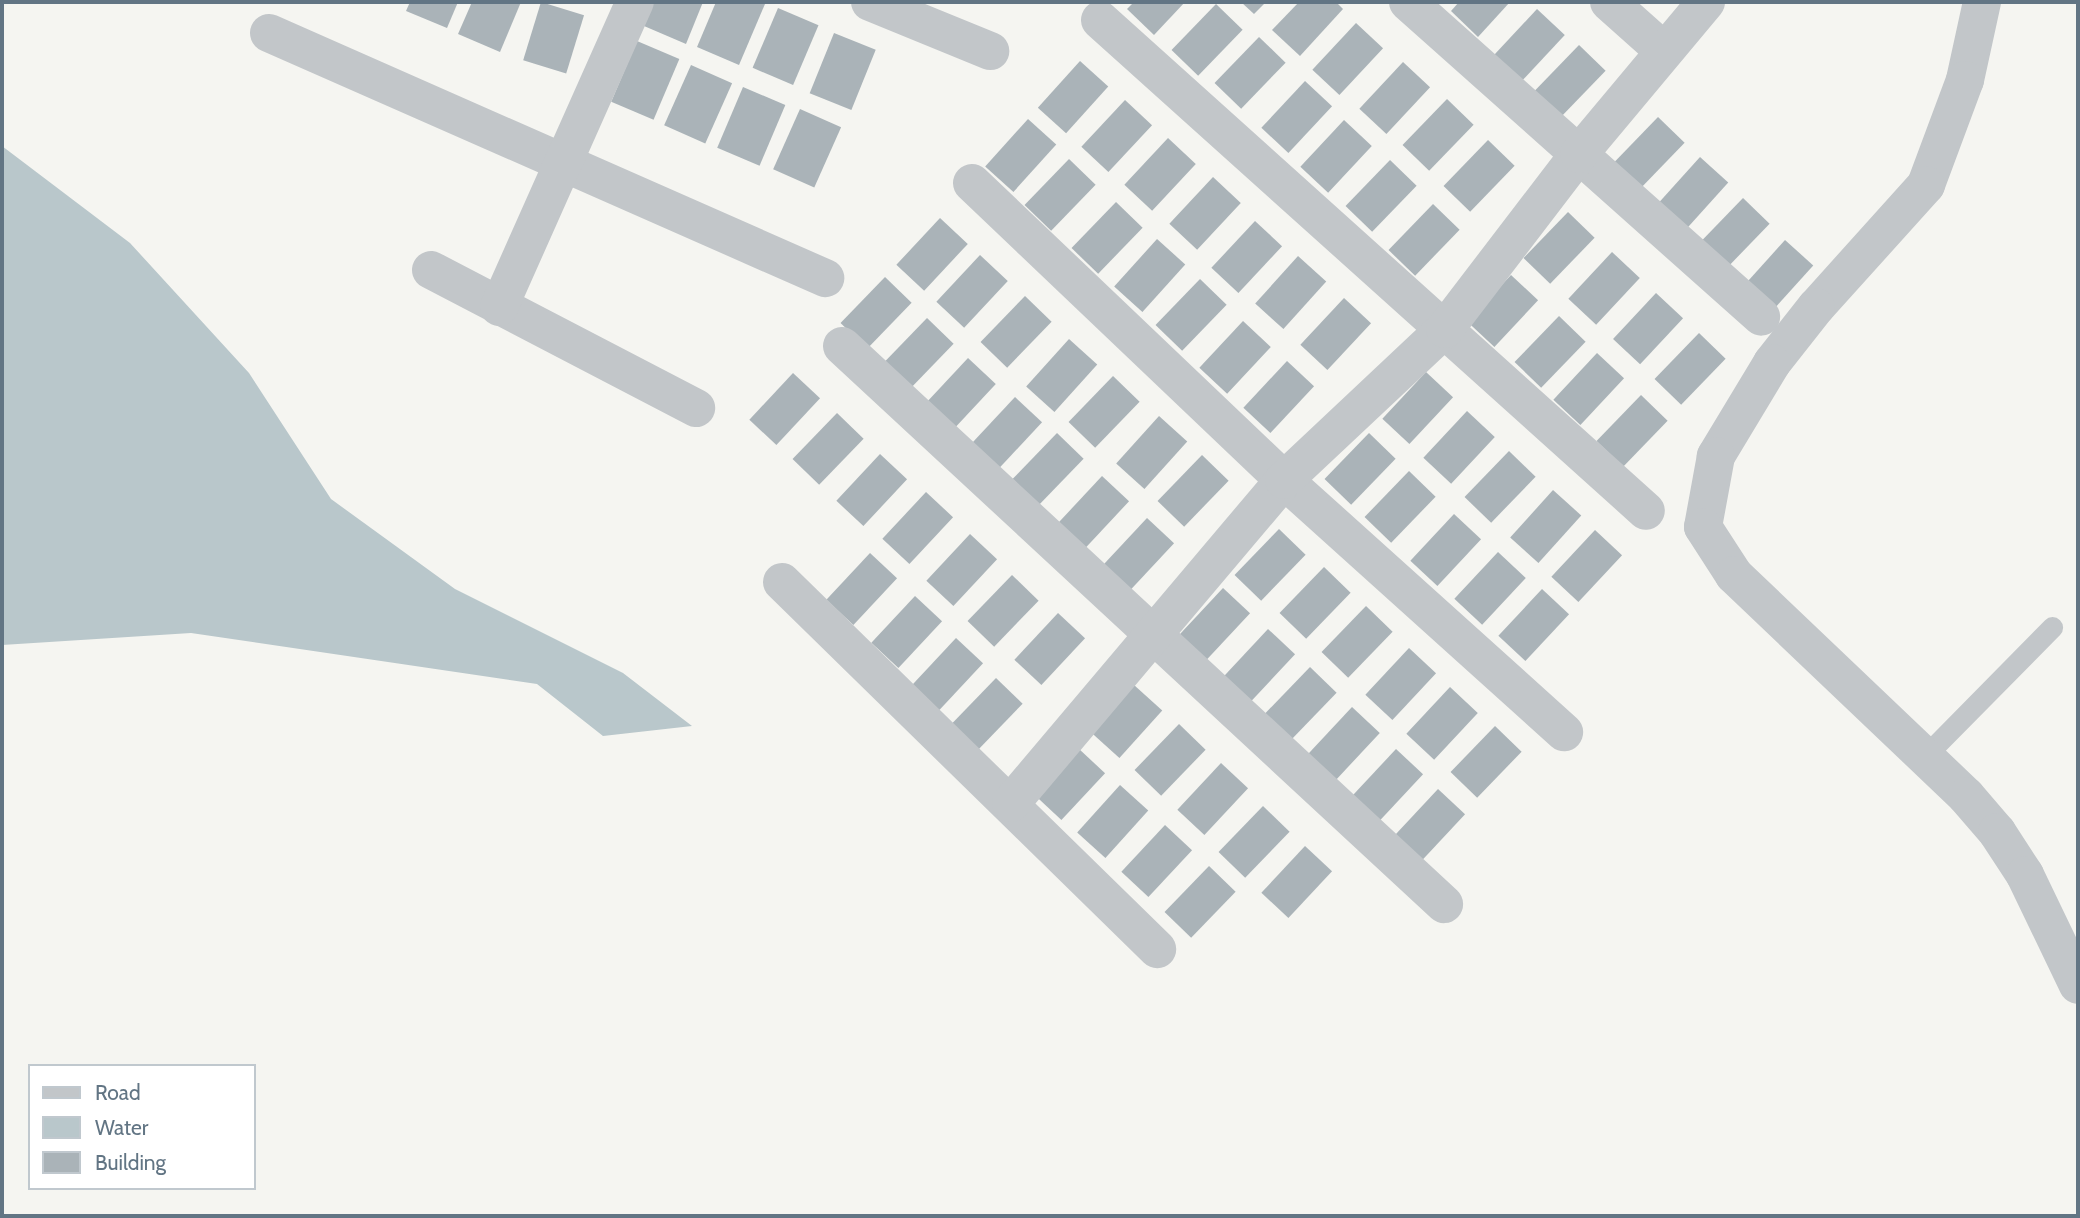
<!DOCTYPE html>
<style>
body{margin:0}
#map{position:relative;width:2080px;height:1218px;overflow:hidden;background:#f5f5f1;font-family:Cabin,sans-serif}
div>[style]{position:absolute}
.water>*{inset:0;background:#b9c7cb}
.building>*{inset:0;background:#aab3b8;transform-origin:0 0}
.lane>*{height:21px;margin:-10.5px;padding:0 10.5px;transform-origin:10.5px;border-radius:10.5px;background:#c2c6c9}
.street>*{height:38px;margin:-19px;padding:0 19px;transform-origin:19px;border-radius:19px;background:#c2c6c9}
span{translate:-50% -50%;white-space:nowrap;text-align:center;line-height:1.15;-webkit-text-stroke:7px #fff;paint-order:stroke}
.frame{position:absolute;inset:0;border:4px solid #627584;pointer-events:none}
.legend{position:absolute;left:28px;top:1064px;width:228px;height:126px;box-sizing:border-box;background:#fff;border:2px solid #c0c8ce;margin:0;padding:9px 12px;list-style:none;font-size:21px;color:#627584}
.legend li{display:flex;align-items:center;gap:14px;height:35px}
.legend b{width:35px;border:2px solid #c0c8ce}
</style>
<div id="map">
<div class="water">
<div style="clip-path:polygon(2px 146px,130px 243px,249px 373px,331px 499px,455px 589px,623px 673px,692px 726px,603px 736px,537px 684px,191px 633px,2px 645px)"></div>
</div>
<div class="building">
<div style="clip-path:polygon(410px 2px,458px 2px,447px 28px,406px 11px)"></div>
<div style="clip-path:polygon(472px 2px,521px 2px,500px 52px,458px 34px)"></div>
<div style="left:541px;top:2px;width:45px;height:61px;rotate:17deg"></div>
<div style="clip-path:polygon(654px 2px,703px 2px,686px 44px,644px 26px)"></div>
<div style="clip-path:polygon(716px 2px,765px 4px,739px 65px,697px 47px)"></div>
<div style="clip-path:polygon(1134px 2px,1185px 2px,1154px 35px,1127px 9px)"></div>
<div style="clip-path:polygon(1241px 2px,1266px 2px,1254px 14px)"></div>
<div style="clip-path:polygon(1299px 2px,1336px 2px,1343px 9px,1300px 56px,1272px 30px)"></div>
<div style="clip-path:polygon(1459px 2px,1510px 2px,1478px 37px,1451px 11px)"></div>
<div style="left:1216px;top:4px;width:37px;height:64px;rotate:44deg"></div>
<div style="left:778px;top:8px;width:44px;height:65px;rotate:23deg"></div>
<div style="left:1537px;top:9px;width:38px;height:64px;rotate:43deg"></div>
<div style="left:1356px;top:23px;width:37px;height:64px;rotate:43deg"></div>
<div style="left:834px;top:33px;width:45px;height:65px;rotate:22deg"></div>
<div style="left:1259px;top:37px;width:37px;height:64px;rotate:44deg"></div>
<div style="left:637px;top:41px;width:46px;height:66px;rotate:23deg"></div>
<div style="left:1579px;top:45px;width:37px;height:64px;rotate:44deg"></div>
<div style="left:1080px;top:61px;width:38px;height:63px;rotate:42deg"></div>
<div style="left:1403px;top:62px;width:37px;height:64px;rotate:43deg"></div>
<div style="left:691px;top:65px;width:45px;height:66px;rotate:24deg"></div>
<div style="left:1305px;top:81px;width:37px;height:64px;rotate:43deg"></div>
<div style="left:743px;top:87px;width:46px;height:66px;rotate:23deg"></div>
<div style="left:1447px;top:99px;width:37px;height:64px;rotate:44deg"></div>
<div style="left:1125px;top:100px;width:37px;height:64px;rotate:43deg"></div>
<div style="left:800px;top:109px;width:45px;height:66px;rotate:24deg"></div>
<div style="left:1658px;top:117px;width:37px;height:64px;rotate:44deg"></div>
<div style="left:1028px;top:119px;width:38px;height:64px;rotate:42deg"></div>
<div style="left:1344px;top:120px;width:38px;height:64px;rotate:43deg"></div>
<div style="left:1168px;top:138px;width:38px;height:64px;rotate:43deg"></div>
<div style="left:1488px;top:140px;width:37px;height:64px;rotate:44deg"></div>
<div style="left:1700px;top:157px;width:38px;height:64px;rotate:42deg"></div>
<div style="left:1069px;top:159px;width:37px;height:64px;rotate:44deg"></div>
<div style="left:1390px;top:160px;width:37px;height:64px;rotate:44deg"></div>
<div style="left:1213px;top:177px;width:38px;height:64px;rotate:43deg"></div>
<div style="left:1743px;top:198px;width:37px;height:64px;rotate:44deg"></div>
<div style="left:1116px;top:202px;width:37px;height:64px;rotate:44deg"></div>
<div style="left:1433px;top:204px;width:37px;height:64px;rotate:44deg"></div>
<div style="left:1568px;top:212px;width:37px;height:64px;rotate:44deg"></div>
<div style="left:940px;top:218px;width:38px;height:64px;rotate:43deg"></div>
<div style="left:1255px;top:221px;width:37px;height:64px;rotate:43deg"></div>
<div style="left:1157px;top:239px;width:38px;height:64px;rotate:42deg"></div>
<div style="left:1785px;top:240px;width:38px;height:64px;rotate:42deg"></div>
<div style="left:1612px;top:252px;width:38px;height:64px;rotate:43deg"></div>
<div style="left:980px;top:255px;width:38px;height:64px;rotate:43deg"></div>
<div style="left:1298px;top:256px;width:38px;height:64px;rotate:42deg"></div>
<div style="left:1511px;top:275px;width:37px;height:64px;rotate:43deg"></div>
<div style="left:885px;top:277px;width:37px;height:64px;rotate:44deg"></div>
<div style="left:1200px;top:279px;width:37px;height:64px;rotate:44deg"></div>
<div style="left:1656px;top:293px;width:37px;height:63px;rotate:43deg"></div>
<div style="left:1025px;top:296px;width:37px;height:64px;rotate:44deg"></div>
<div style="left:1344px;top:298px;width:37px;height:64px;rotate:43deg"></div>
<div style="left:1559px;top:316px;width:37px;height:64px;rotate:44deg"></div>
<div style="left:927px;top:318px;width:37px;height:64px;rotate:44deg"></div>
<div style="left:1243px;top:321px;width:38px;height:64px;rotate:43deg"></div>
<div style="left:1699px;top:333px;width:37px;height:64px;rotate:44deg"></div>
<div style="left:1069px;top:339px;width:38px;height:64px;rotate:42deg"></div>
<div style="left:1597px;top:353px;width:37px;height:64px;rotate:43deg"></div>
<div style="left:968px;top:358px;width:38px;height:64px;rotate:43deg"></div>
<div style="left:1287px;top:361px;width:37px;height:64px;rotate:43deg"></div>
<div style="left:1426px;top:372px;width:37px;height:64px;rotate:43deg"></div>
<div style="left:793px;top:373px;width:37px;height:64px;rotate:43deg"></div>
<div style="left:1113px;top:376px;width:37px;height:64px;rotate:44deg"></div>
<div style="left:1641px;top:395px;width:37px;height:64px;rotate:44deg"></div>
<div style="left:1015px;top:397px;width:37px;height:64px;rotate:43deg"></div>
<div style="left:1467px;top:411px;width:38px;height:64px;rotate:43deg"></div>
<div style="left:837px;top:413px;width:37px;height:64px;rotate:44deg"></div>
<div style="left:1159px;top:416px;width:38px;height:64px;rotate:42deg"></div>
<div style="left:1057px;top:433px;width:37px;height:64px;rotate:44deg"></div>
<div style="left:1369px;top:433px;width:37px;height:64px;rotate:44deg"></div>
<div style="left:1509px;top:451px;width:37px;height:64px;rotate:44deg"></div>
<div style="left:880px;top:454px;width:37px;height:64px;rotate:43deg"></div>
<div style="left:1202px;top:455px;width:37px;height:64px;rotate:44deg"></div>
<div style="left:1409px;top:471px;width:37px;height:64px;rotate:44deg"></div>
<div style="left:1102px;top:476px;width:37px;height:64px;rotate:43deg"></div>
<div style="left:1553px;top:490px;width:38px;height:64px;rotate:42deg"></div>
<div style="left:926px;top:492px;width:37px;height:64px;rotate:43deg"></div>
<div style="left:1454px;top:514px;width:37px;height:64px;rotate:43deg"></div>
<div style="left:1147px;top:518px;width:37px;height:64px;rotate:43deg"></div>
<div style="left:1279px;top:529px;width:37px;height:64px;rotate:44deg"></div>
<div style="left:1595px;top:530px;width:37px;height:64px;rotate:43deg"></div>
<div style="left:970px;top:534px;width:37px;height:64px;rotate:43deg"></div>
<div style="left:1498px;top:552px;width:38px;height:64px;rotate:43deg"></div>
<div style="left:870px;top:553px;width:37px;height:64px;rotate:43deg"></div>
<div style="left:1324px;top:567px;width:37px;height:64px;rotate:44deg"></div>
<div style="left:1012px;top:575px;width:37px;height:64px;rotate:44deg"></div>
<div style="left:1223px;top:588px;width:37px;height:64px;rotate:43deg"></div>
<div style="left:1542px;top:589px;width:37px;height:64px;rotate:43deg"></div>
<div style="left:915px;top:596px;width:37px;height:64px;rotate:43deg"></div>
<div style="left:1366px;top:606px;width:37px;height:64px;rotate:44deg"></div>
<div style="left:1058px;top:613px;width:37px;height:64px;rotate:43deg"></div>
<div style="left:1268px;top:629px;width:37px;height:64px;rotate:43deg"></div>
<div style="left:956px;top:638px;width:37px;height:64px;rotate:43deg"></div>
<div style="left:1409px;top:648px;width:37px;height:64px;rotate:43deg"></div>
<div style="left:1310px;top:667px;width:37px;height:65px;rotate:44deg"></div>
<div style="left:996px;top:678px;width:37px;height:64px;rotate:44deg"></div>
<div style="left:1134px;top:685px;width:38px;height:64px;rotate:42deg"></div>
<div style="left:1450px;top:687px;width:38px;height:64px;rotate:43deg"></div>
<div style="left:1352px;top:707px;width:38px;height:64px;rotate:43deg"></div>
<div style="left:1179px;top:724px;width:37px;height:64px;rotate:44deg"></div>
<div style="left:1495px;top:726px;width:37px;height:64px;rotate:44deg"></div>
<div style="left:1078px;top:748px;width:37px;height:64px;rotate:43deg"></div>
<div style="left:1396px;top:749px;width:37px;height:64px;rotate:43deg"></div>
<div style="left:1221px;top:763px;width:37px;height:64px;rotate:43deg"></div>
<div style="left:1120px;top:785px;width:38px;height:64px;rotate:42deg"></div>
<div style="left:1438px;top:789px;width:37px;height:64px;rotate:43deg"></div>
<div style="left:1263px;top:806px;width:37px;height:64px;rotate:44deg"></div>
<div style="left:1165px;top:825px;width:37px;height:64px;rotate:43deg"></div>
<div style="left:1305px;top:846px;width:37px;height:64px;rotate:43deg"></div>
<div style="left:1209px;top:866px;width:37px;height:64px;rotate:44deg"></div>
</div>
<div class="lane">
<div style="left:1925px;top:756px;width:181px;rotate:-45.4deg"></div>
</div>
<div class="street">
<div style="left:870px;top:2px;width:130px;rotate:22.2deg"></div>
<div style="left:1408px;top:2px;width:473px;rotate:41.7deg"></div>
<div style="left:1609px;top:2px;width:74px;rotate:41.7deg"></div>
<div style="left:1982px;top:2px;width:80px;rotate:102.3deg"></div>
<div style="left:1965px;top:80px;width:112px;rotate:110.4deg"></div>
<div style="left:1926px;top:185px;width:164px;rotate:132deg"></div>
<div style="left:1816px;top:307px;width:71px;rotate:128.2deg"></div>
<div style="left:1772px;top:363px;width:109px;rotate:121.1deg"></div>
<div style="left:1716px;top:456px;width:72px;rotate:100.4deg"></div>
<div style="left:1703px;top:527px;width:57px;rotate:57.1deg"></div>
<div style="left:1734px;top:575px;width:320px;rotate:43.6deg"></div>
<div style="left:1966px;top:796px;width:48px;rotate:49.3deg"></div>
<div style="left:1997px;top:832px;width:51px;rotate:56.9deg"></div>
<div style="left:2025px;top:875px;width:122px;rotate:64.3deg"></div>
<div style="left:1100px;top:20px;width:734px;rotate:41.96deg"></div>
<div style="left:269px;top:33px;width:608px;rotate:23.78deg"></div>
<div style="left:972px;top:183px;width:431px;rotate:43.6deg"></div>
<div style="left:1284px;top:480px;width:377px;rotate:42deg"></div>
<div style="left:431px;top:270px;width:299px;rotate:27.5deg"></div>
<div style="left:499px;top:307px;width:334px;rotate:-66deg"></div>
<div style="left:842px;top:346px;width:821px;rotate:42.83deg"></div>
<div style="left:782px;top:582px;width:525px;rotate:44.38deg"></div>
<div style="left:1011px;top:803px;width:423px;rotate:-49.8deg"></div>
<div style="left:1284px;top:480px;width:221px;rotate:-43.2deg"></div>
<div style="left:1445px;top:329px;width:220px;rotate:-52.6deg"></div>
<div style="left:1579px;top:154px;width:198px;rotate:-50.1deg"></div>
</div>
<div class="frame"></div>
<ul class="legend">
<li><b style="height:9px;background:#c2c6c9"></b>Road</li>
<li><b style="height:19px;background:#b9c7cb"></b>Water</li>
<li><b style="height:19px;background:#aab3b8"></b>Building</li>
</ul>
</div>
